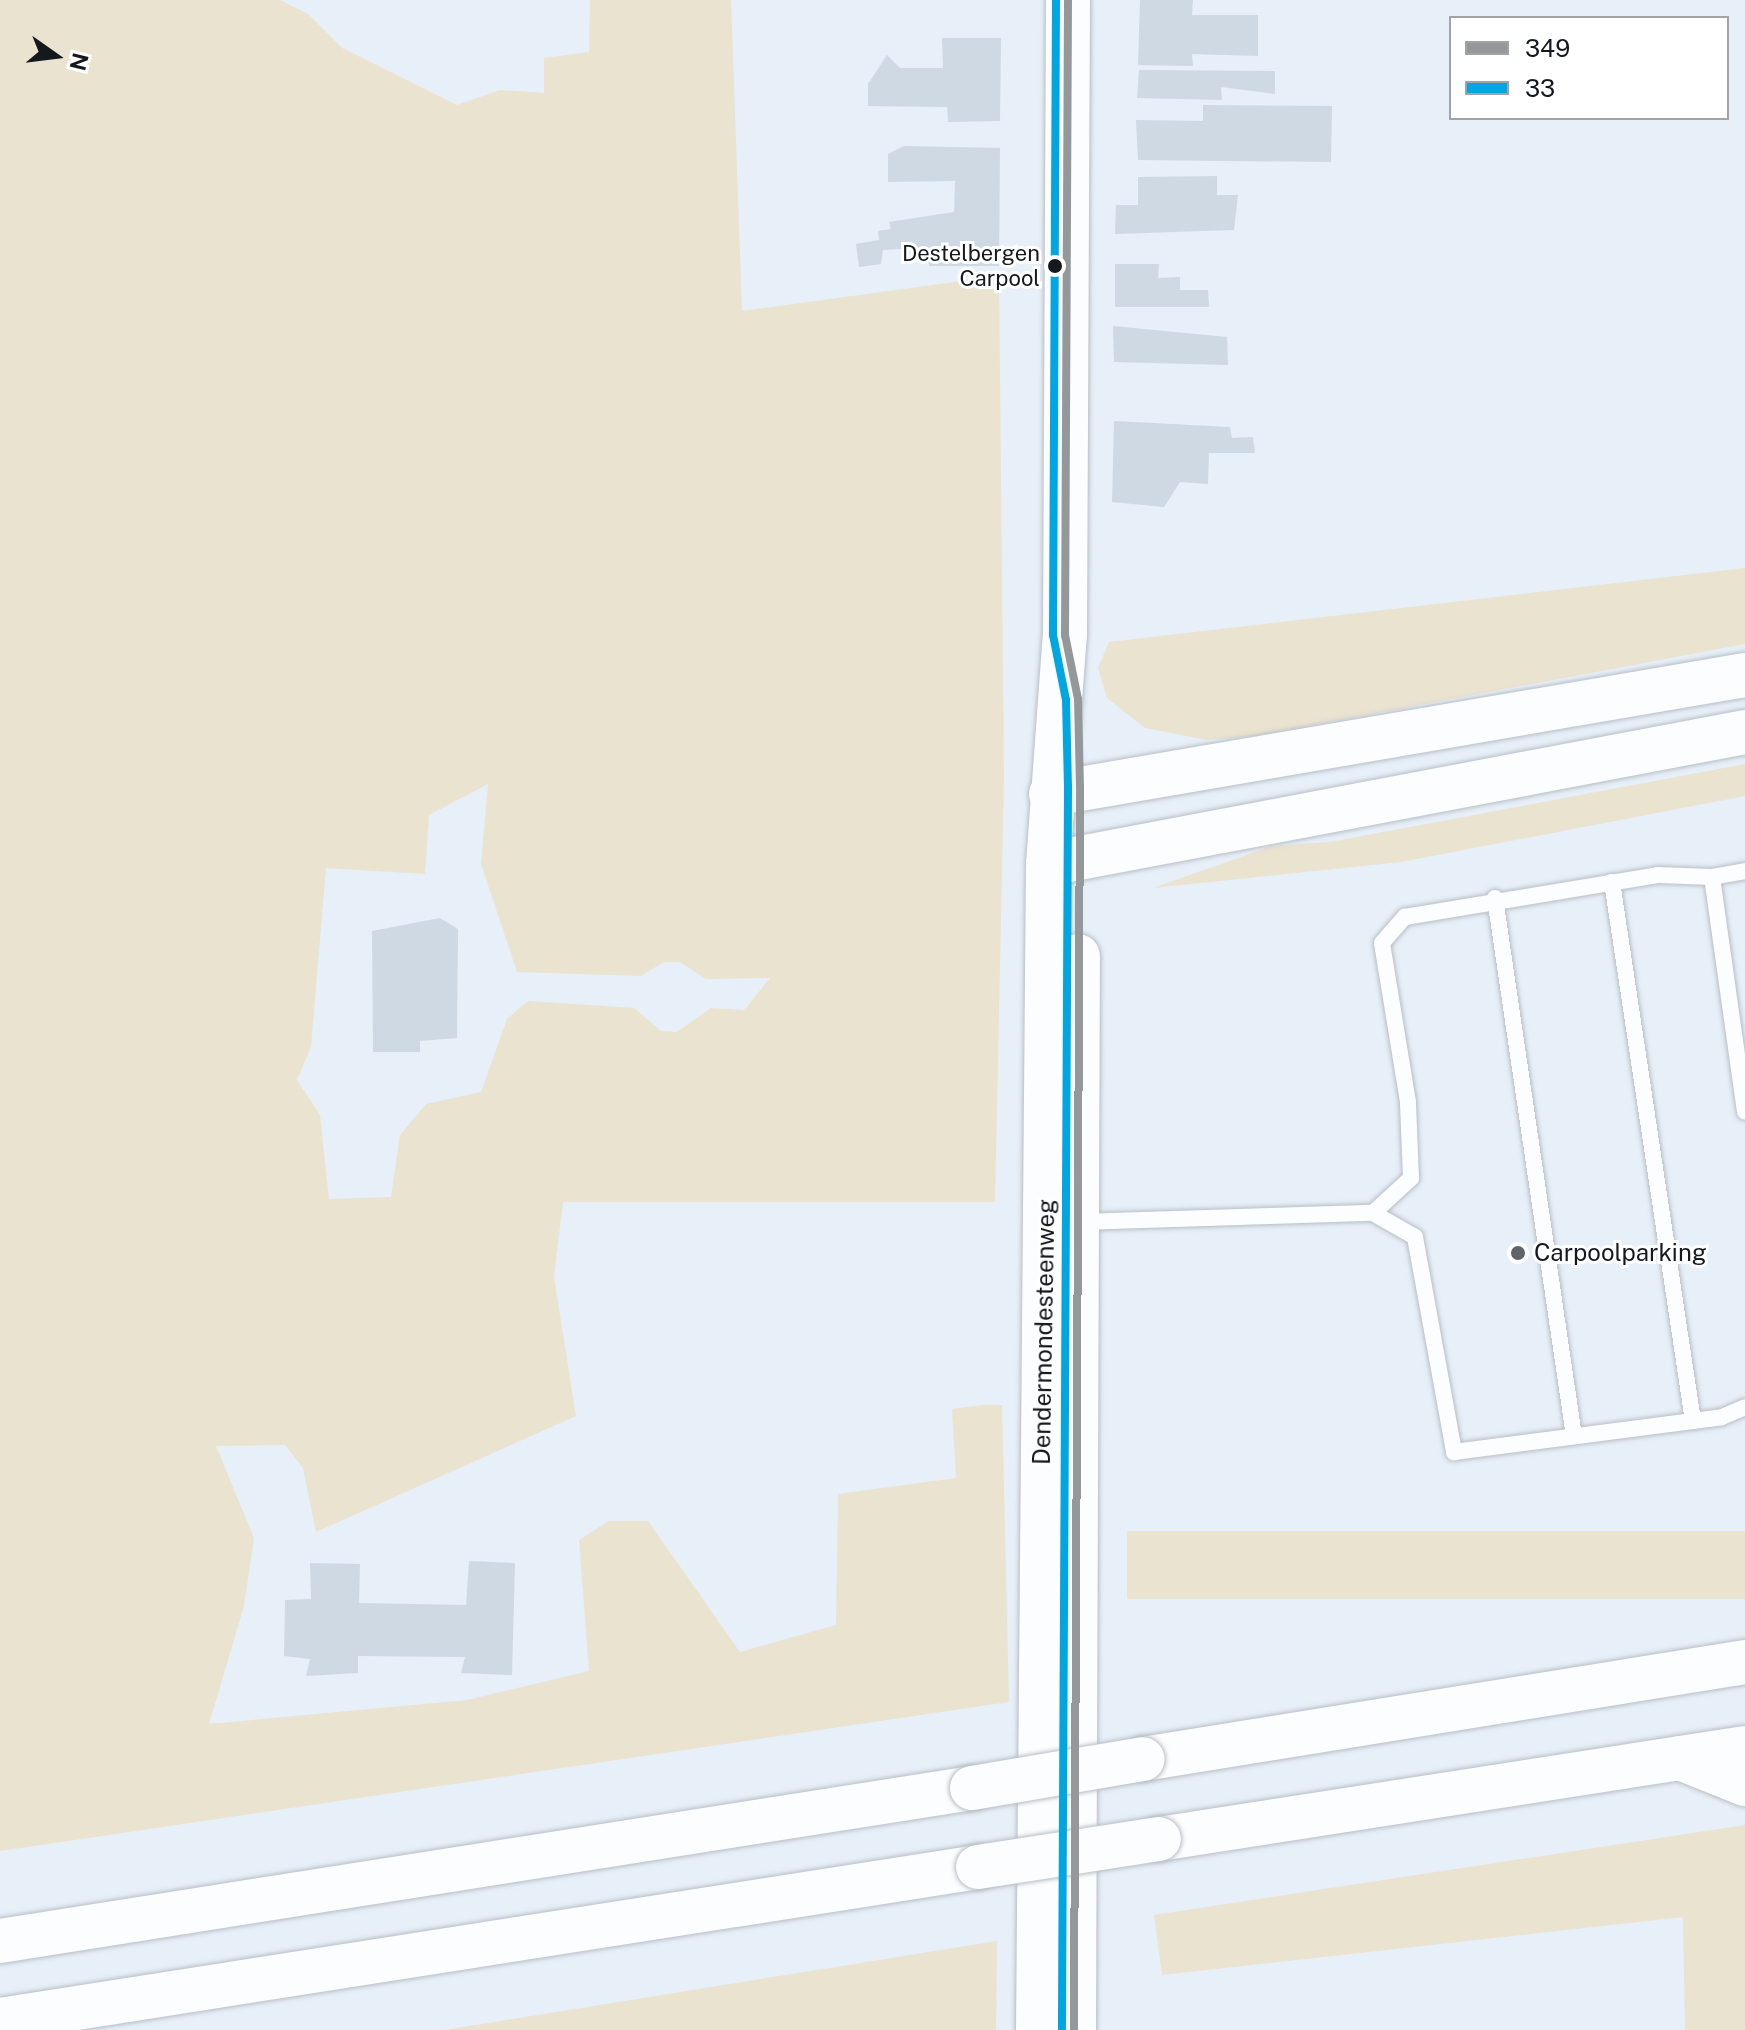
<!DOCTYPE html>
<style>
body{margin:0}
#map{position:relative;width:1745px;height:2030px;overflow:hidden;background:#e7eff8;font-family:"Public Sans",sans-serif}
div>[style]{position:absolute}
.green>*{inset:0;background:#eae3d0;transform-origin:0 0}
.building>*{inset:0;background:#ced9e4}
.roads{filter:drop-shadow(0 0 2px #b8bec5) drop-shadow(0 0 2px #b8bec5)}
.lane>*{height:16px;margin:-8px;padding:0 8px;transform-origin:8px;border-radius:8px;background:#fbfdfe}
.secondary>*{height:44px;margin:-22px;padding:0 22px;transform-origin:22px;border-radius:22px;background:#fbfdfe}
.highway>*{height:44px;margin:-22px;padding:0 22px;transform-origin:22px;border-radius:22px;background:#fbfdfe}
.bridges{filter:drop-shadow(0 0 2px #b8bec5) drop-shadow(0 0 2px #b8bec5)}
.highway-bridge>*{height:44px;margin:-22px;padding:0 22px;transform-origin:22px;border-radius:22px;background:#fbfdfe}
.bus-1>*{height:8px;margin:-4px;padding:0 4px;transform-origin:4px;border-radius:4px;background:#95989a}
.bus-2>*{height:8px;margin:-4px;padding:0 4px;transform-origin:4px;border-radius:4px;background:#00a6e2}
.dots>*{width:22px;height:22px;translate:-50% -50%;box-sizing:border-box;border:4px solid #fff;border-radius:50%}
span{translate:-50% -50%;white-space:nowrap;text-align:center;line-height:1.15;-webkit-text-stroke:6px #fff;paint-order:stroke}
.bus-label{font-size:22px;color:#14191e}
.right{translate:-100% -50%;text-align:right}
.poi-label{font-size:24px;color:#14191e}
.left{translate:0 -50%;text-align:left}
.street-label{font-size:24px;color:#14191e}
.legend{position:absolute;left:1449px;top:16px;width:280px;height:104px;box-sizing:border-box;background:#fff;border:2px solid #a1a3a5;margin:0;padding:10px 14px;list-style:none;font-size:24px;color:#14191e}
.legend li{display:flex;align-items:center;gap:16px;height:40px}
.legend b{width:40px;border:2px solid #a1a3a5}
.north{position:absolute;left:16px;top:16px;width:80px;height:80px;-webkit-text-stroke:6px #fff;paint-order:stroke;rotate:104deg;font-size:22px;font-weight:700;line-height:32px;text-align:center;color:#14191e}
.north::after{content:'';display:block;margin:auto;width:28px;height:36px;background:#14191e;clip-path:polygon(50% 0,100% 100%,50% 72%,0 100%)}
</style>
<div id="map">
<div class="green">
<div style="clip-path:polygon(evenodd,0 0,280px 0,308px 14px,342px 48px,457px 105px,500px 90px,544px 93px,544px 58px,589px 52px,590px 0,731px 0,742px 311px,999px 276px,1004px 778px,995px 1202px,563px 1202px,554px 1277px,576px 1416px,316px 1532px,303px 1468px,285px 1445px,216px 1446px,254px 1538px,244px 1606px,209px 1724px,467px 1700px,589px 1671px,579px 1540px,609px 1521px,648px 1521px,740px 1652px,836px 1625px,838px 1494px,956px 1478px,952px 1409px,984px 1405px,1002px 1405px,1009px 1702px,0 1851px,0 0,488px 784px,481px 864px,517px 972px,641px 976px,664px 962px,680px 962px,706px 979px,770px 978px,744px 1010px,711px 1008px,677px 1032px,661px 1031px,634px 1008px,528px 1001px,507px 1019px,481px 1092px,426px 1104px,400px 1135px,391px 1197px,329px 1199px,320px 1115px,297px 1080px,311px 1047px,326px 868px,425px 874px,429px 815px,488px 784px)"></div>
<div style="clip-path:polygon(1745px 568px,1745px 644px,1255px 736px,1207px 740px,1145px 728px,1107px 698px,1098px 668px,1109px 642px)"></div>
<div style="clip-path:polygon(1745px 764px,1745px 796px,1401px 862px,1153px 888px,1272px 846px,1330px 842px)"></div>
<div style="left:1745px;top:1531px;width:68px;height:618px;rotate:90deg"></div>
<div style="clip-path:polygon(1745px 1825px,1745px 2030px,1685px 2030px,1683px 1917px,1162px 1975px,1154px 1915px)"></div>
<div style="clip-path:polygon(997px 1941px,996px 2030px,444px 2030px)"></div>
</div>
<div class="building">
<div style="clip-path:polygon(1140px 0,1193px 0,1192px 15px,1258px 15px,1258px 56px,1192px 54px,1193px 66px,1138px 65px)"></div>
<div style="clip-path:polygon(942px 38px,1001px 38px,1000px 121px,948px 122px,947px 107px,868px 106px,868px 84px,887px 55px,900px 68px,943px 68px)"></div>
<div style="clip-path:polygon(1139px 70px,1275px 71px,1275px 94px,1221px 87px,1222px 100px,1137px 98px)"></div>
<div style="clip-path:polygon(1203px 105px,1332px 106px,1331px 162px,1138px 160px,1136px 120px,1203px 121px)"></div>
<div style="clip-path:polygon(904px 146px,1000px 148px,999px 266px,929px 266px,927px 248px,919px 248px,883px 250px,881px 264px,859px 267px,856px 244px,879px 240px,878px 231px,891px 229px,889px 222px,954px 212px,955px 181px,888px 182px,888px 154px)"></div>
<div style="clip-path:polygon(1217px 176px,1217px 195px,1238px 195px,1234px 230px,1115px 234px,1116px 205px,1138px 205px,1138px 177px)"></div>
<div style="clip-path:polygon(1115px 264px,1159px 264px,1158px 278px,1180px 277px,1180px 290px,1208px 290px,1209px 307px,1115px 307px)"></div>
<div style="clip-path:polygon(1113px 326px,1227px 337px,1228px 365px,1114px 362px)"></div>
<div style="clip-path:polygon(1114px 421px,1230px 427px,1232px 438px,1253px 437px,1255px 453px,1209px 453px,1208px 484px,1180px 482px,1164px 507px,1112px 502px)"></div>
<div style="clip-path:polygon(440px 918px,458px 929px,457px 1038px,420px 1041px,420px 1052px,373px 1052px,372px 931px)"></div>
<div style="clip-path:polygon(469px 1561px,515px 1563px,512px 1675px,461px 1673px,465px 1657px,358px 1656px,358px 1673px,306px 1676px,310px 1659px,284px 1656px,285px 1600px,311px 1599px,310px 1563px,360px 1564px,359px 1603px,466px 1605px)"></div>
</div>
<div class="roads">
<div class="lane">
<div style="left:1712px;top:877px;width:34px;rotate:-10deg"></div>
<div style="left:1612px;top:882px;width:545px;rotate:81.45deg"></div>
<div style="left:1495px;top:898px;width:544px;rotate:81.65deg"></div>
<div style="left:1373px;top:1213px;width:52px;rotate:-42.6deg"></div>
<div style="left:1411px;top:1178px;width:76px;rotate:-92.3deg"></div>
<div style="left:1408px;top:1102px;width:161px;rotate:-99.3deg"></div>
<div style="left:1382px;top:943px;width:35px;rotate:-49deg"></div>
<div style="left:1405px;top:917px;width:256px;rotate:-9.4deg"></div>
<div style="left:1658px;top:875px;width:54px;rotate:2.1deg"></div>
<div style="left:1712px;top:877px;width:237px;rotate:82deg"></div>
<div style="left:1079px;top:1222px;width:294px;rotate:-1.8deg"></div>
<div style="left:1373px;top:1213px;width:48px;rotate:29.7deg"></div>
<div style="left:1415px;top:1237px;width:219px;rotate:79.7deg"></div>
<div style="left:1454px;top:1452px;width:270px;rotate:-7.4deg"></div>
<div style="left:1722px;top:1417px;width:25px;rotate:-23deg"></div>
</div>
<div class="secondary">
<div style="left:1038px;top:2030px;width:1166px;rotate:-89.51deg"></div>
<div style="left:1048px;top:864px;width:230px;rotate:-85.8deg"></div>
<div style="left:1065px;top:635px;width:635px;rotate:-89.73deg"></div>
<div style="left:1074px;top:2030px;width:1074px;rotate:-89.79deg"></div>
</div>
<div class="highway">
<div style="left:1051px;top:794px;width:704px;rotate:-9.73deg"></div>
<div style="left:1048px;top:864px;width:709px;rotate:-10.72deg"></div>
<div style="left:1680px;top:1758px;width:70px;rotate:21.8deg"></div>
<div style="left:1143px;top:1759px;width:610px;rotate:-9.15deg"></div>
<div style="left:1159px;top:1839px;width:593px;rotate:-8.83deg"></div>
<div style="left:0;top:1941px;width:984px;rotate:-8.95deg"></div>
<div style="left:0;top:2020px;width:990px;rotate:-8.89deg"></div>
</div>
</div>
<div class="bridges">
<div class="highway-bridge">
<div style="left:972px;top:1788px;width:173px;rotate:-9.6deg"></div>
<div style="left:978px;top:1867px;width:183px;rotate:-8.8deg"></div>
</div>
</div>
<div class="bus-1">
<div style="left:1068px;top:0;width:635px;rotate:90.27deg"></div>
<div style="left:1065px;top:635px;width:65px;rotate:78.5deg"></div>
<div style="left:1078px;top:699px;width:88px;rotate:88.7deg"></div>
<div style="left:1080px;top:787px;width:1243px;rotate:90.28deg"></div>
</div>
<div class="bus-2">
<div style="left:1056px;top:0;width:635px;rotate:90.27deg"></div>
<div style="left:1053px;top:635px;width:66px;rotate:78.7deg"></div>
<div style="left:1066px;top:700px;width:87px;rotate:88.7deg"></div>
<div style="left:1068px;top:787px;width:1243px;rotate:90.28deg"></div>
</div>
<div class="dots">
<div style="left:1055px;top:266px;background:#14191e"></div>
<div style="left:1518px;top:1253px;background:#5e646a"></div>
</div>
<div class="bus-label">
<span class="right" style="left:1040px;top:266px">Destelbergen<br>Carpool</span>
</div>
<div class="poi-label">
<span class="left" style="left:1534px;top:1253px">Carpoolparking</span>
</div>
<div class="street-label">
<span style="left:1044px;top:1332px;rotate:-89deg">Dendermondesteenweg</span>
</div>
<ul class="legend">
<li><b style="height:10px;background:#95989a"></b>349</li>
<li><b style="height:10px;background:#00a6e2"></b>33</li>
</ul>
<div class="north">N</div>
</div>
